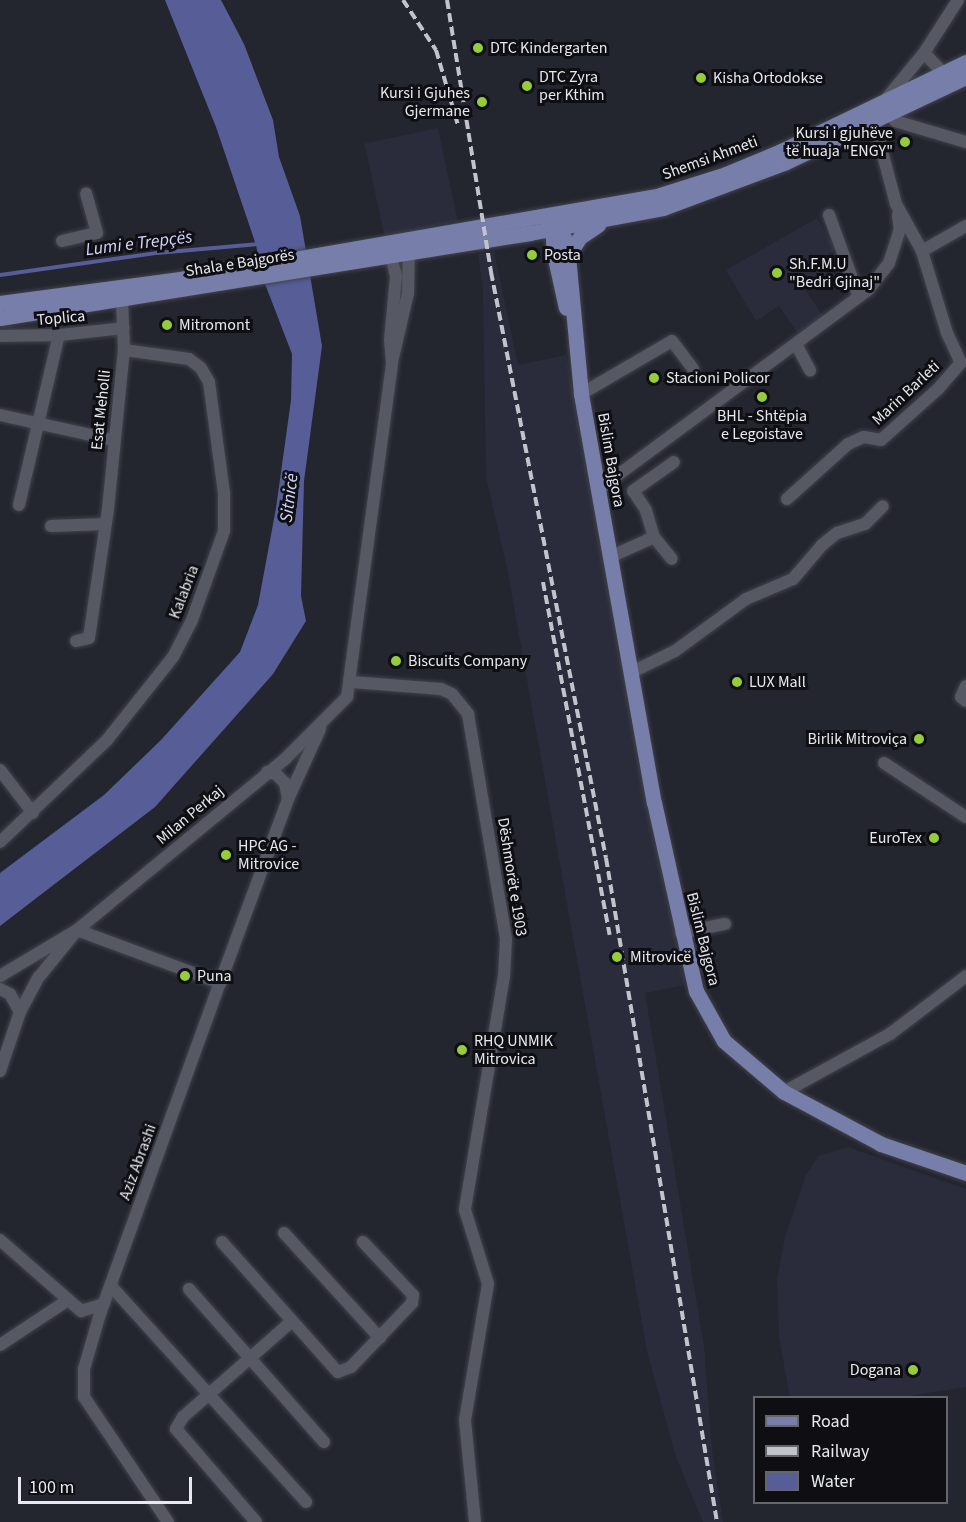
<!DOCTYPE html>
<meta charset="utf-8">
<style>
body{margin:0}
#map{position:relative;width:966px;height:1522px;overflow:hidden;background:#23252f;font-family:"Source Sans 3",sans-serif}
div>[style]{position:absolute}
.built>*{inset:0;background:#2a2c3c;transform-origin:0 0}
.water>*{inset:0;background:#575d97}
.stream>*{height:4px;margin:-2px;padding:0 2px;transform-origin:2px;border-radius:2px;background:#575d97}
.roads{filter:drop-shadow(0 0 2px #41434b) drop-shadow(0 0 2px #41434b)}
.minor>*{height:12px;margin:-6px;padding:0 6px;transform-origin:6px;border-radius:6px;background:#565863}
.major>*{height:15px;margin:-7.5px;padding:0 7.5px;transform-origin:7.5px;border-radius:7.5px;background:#787eaa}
.rail>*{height:4px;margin-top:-2px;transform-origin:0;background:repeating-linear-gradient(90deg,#c2c4cb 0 9px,transparent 0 13.5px)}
.dots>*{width:16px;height:16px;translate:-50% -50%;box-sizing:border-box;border:3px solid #0e0e13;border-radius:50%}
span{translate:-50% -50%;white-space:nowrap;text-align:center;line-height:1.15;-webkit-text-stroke:6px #0e0e13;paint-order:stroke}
.poi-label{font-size:16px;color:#e7e9ef}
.left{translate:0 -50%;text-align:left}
.right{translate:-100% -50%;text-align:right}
.street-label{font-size:16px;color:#e7e9ef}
.water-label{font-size:18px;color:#d2d8fb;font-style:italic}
.legend{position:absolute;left:753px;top:1396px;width:195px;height:108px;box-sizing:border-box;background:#0e0e13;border:2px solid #65666b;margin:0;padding:8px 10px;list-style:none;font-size:18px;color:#e7e9ef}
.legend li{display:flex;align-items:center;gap:12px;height:30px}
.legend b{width:30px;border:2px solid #65666b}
.scale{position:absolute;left:18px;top:1477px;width:174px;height:27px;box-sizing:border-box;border:3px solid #e7e9ef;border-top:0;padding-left:8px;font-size:18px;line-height:21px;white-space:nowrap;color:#e7e9ef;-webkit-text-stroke:4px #0e0e13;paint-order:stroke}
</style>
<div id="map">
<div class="built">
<div style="left:438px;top:128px;width:95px;height:75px;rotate:78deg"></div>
<div style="clip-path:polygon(817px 218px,836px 250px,819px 259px,828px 277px,805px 290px,824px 317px,798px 333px,779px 306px,756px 321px,726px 270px)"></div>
<div style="clip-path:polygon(494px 251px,518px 365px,566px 355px,685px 985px,645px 993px,704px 1346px,712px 1450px,723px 1522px,703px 1522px,676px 1457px,647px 1351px,507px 568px,486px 477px,483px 289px,478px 254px)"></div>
<div style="clip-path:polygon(848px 1147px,966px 1189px,966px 1387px,895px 1398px,790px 1397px,779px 1338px,777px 1279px,785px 1237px,806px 1175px,818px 1156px)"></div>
</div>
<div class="water">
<div style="clip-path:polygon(165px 0,221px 0,244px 44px,273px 120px,279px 157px,300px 216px,322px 346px,304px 481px,301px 596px,306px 621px,273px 674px,155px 807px,0 926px,0 873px,104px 795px,161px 740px,240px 652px,258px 605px,276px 508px,291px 400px,292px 354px,262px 276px,256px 245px,216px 127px)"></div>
</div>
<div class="stream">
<div style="left:0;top:275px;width:159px;rotate:-8deg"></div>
<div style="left:157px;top:253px;width:101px;rotate:-5.1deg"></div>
</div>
<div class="roads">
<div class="minor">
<div style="left:924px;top:53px;width:35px;rotate:46deg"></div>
<div style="left:887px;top:98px;width:58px;rotate:-50.6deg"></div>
<div style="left:924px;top:53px;width:63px;rotate:-57.3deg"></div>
<div style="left:895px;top:121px;width:74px;rotate:16.5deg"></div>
<div style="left:829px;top:215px;width:87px;rotate:69.9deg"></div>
<div style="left:62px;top:241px;width:36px;rotate:-13deg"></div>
<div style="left:97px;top:233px;width:41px;rotate:-105.4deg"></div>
<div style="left:922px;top:251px;width:51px;rotate:-29.6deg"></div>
<div style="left:0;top:336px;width:59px;rotate:-1deg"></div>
<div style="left:59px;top:335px;width:65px;rotate:-6.1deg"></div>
<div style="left:796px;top:344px;width:30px;rotate:62deg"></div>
<div style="left:393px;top:358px;width:67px;rotate:-77deg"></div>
<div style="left:408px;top:293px;width:47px;rotate:-88.8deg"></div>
<div style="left:581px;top:394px;width:105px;rotate:-30.2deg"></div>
<div style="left:672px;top:341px;width:35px;rotate:53deg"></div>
<div style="left:0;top:415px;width:117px;rotate:12.4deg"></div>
<div style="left:599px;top:489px;width:335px;rotate:-36.5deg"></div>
<div style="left:868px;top:290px;width:34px;rotate:-52deg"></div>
<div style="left:889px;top:263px;width:35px;rotate:-72deg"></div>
<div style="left:900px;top:230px;width:15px;rotate:-98deg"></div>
<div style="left:787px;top:499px;width:82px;rotate:-42deg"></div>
<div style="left:848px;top:444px;width:17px;rotate:-24deg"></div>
<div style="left:864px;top:437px;width:17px;rotate:10deg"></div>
<div style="left:881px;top:440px;width:76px;rotate:-41.8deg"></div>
<div style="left:938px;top:389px;width:35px;rotate:-49deg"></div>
<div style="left:961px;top:363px;width:33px;rotate:-115deg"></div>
<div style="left:947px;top:333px;width:86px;rotate:-107deg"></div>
<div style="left:922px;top:251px;width:54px;rotate:-119deg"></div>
<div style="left:896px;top:204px;width:78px;rotate:-104.9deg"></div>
<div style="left:19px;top:505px;width:175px;rotate:-76.8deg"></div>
<div style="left:51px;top:526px;width:55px;rotate:-2.1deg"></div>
<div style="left:654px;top:537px;width:28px;rotate:-107deg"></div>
<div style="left:646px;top:510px;width:23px;rotate:-124deg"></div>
<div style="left:633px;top:491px;width:50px;rotate:-35.3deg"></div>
<div style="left:610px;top:557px;width:48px;rotate:-24.4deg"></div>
<div style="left:654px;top:537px;width:28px;rotate:51deg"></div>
<div style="left:76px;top:641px;width:13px;rotate:-13deg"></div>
<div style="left:89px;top:638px;width:130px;rotate:-81.6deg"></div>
<div style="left:108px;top:509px;width:160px;rotate:-84.3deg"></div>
<div style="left:124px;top:350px;width:50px;rotate:-92.3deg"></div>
<div style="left:632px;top:672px;width:48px;rotate:-26deg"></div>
<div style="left:675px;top:651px;width:88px;rotate:-36.2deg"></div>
<div style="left:746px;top:599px;width:51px;rotate:-23.1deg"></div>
<div style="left:793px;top:579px;width:45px;rotate:-49.5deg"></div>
<div style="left:822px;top:545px;width:19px;rotate:-39deg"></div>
<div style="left:837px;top:533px;width:29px;rotate:-18deg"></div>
<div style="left:865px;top:524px;width:25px;rotate:-45deg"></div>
<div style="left:352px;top:682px;width:89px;rotate:4.5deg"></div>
<div style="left:441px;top:689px;width:12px;rotate:24deg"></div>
<div style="left:452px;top:694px;width:26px;rotate:51deg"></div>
<div style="left:468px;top:714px;width:228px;rotate:80.4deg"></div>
<div style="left:506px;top:939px;width:37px;rotate:93deg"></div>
<div style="left:504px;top:976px;width:237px;rotate:99.5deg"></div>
<div style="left:465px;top:1210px;width:77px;rotate:72.7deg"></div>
<div style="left:488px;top:1284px;width:138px;rotate:99.6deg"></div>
<div style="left:465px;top:1420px;width:102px;rotate:84.4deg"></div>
<div style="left:966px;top:686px;width:12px;rotate:114deg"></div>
<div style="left:961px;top:697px;width:6px;rotate:39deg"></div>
<div style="left:884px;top:763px;width:98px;rotate:33.4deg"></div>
<div style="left:0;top:770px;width:54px;rotate:52.5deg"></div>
<div style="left:267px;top:772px;width:9px;rotate:13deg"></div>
<div style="left:276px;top:774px;width:13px;rotate:45deg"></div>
<div style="left:285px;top:783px;width:16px;rotate:79deg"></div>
<div style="left:0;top:842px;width:148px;rotate:-43.6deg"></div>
<div style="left:107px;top:740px;width:106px;rotate:-51.5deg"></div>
<div style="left:173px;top:657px;width:42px;rotate:-62.8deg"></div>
<div style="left:192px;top:620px;width:95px;rotate:-70.2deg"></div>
<div style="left:224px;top:531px;width:38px;rotate:-90deg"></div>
<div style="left:224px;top:493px;width:112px;rotate:-97.7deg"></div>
<div style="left:209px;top:382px;width:16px;rotate:-120deg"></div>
<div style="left:201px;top:368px;width:15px;rotate:-143deg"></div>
<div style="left:189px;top:359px;width:66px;rotate:-172.1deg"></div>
<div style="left:681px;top:933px;width:45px;rotate:-11.6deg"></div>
<div style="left:0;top:976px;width:90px;rotate:-30.9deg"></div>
<div style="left:77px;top:930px;width:269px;rotate:-39.4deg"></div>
<div style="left:285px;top:759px;width:88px;rotate:-45deg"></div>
<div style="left:347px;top:697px;width:338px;rotate:-82.3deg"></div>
<div style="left:392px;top:362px;width:22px;rotate:-95deg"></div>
<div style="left:390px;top:340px;width:64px;rotate:-84.6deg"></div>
<div style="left:396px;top:276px;width:30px;rotate:-104deg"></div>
<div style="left:0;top:989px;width:11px;rotate:27deg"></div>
<div style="left:10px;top:994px;width:21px;rotate:61deg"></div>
<div style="left:0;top:1071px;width:62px;rotate:-71.3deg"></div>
<div style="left:20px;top:1012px;width:40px;rotate:-62deg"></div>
<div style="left:39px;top:977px;width:60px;rotate:-51deg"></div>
<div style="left:77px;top:930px;width:153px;rotate:20.3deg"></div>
<div style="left:784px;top:1092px;width:121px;rotate:-28.7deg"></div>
<div style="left:890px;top:1034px;width:96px;rotate:-37.3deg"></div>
<div style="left:284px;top:1233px;width:142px;rotate:47.6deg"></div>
<div style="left:0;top:1240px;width:108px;rotate:41.2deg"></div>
<div style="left:81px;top:1311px;width:24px;rotate:-17deg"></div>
<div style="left:222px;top:1242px;width:174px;rotate:48.3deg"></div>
<div style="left:338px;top:1372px;width:14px;rotate:-21deg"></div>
<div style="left:351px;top:1367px;width:88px;rotate:-46.4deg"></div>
<div style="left:412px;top:1303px;width:8px;rotate:-83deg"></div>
<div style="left:413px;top:1295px;width:73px;rotate:-133.3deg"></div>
<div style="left:111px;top:1286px;width:291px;rotate:47.9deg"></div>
<div style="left:189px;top:1289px;width:204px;rotate:48.6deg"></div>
<div style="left:0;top:1345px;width:82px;rotate:-33.5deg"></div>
<div style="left:168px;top:1522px;width:151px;rotate:-123.9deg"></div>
<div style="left:84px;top:1397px;width:28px;rotate:-90deg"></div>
<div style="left:84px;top:1369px;width:57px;rotate:-73.8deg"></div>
<div style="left:100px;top:1314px;width:352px;rotate:-70.1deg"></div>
<div style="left:220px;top:983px;width:196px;rotate:-69.7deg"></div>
<div style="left:288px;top:799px;width:77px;rotate:-65.4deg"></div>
<div style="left:256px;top:1522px;width:123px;rotate:-130.7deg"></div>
<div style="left:176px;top:1429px;width:14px;rotate:-60deg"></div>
<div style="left:183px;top:1417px;width:145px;rotate:-41.4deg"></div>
</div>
<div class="major">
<div style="left:553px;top:216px;width:25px;rotate:63deg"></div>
<div style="left:564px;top:238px;width:18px;rotate:77deg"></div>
<div style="left:568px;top:256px;width:139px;rotate:84.6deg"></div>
<div style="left:581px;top:394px;width:414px;rotate:79.9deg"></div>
<div style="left:654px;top:802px;width:194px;rotate:77.5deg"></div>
<div style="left:696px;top:991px;width:57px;rotate:60.8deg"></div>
<div style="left:724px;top:1041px;width:79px;rotate:40.4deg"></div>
<div style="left:784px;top:1092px;width:110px;rotate:28.2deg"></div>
<div style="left:881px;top:1144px;width:90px;rotate:18.8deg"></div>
<div style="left:552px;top:220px;width:34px;rotate:87deg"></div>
<div style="left:554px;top:254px;width:55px;rotate:77.5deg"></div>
<div style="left:568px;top:256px;width:22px;rotate:-58deg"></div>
<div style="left:580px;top:237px;width:22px;rotate:-34deg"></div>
<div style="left:0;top:303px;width:182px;rotate:-7.6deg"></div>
<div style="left:180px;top:279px;width:487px;rotate:-9.9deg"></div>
<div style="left:660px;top:195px;width:69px;rotate:-17.7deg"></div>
<div style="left:726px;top:174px;width:60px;rotate:-22.7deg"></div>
<div style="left:781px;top:151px;width:205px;rotate:-25.7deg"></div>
<div style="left:0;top:318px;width:537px;rotate:-9.11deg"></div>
<div style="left:530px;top:233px;width:135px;rotate:-10.6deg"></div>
<div style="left:663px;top:208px;width:131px;rotate:-20.5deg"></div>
<div style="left:786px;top:162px;width:199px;rotate:-25.3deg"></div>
</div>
</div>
<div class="rail">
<div style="left:403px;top:0;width:60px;rotate:56.6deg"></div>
<div style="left:436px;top:50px;width:78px;rotate:73.7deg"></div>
<div style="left:447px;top:0;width:276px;rotate:80.8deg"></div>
<div style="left:491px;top:272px;width:597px;rotate:78.9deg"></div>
<div style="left:606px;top:858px;width:673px;rotate:80.51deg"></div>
<div style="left:543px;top:582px;width:359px;rotate:79.3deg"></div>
</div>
<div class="dots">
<div style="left:478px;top:48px;background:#95cc3b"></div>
<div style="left:701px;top:78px;background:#95cc3b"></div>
<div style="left:527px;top:86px;background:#95cc3b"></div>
<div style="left:482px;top:102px;background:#95cc3b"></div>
<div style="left:905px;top:142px;background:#95cc3b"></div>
<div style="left:532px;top:255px;background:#95cc3b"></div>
<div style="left:777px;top:273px;background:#95cc3b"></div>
<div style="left:167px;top:325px;background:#95cc3b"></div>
<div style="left:654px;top:378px;background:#95cc3b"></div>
<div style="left:762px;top:397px;background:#95cc3b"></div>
<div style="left:396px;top:661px;background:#95cc3b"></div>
<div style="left:737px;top:682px;background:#95cc3b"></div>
<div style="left:919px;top:739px;background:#95cc3b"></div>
<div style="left:934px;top:838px;background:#95cc3b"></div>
<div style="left:226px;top:855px;background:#95cc3b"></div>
<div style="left:617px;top:957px;background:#95cc3b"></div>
<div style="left:185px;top:976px;background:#95cc3b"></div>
<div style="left:462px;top:1050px;background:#95cc3b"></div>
<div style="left:913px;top:1370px;background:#95cc3b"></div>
</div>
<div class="poi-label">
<span class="left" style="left:490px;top:48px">DTC Kindergarten</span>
<span class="left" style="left:539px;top:86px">DTC Zyra<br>per Kthim</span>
<span class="left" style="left:713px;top:78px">Kisha Ortodokse</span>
<span class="right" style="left:470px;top:102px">Kursi i Gjuhes<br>Gjermane</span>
<span class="right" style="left:893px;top:142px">Kursi i gjuhëve<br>të huaja "ENGY"</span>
<span class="left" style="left:544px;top:255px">Posta</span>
<span class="left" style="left:789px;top:273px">Sh.F.M.U<br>"Bedri Gjinaj"</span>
<span class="left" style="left:179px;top:325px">Mitromont</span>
<span class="left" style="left:666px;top:378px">Stacioni Policor</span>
<span style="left:762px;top:425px">BHL - Shtëpia<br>e Legoistave</span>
<span class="left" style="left:408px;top:661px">Biscuits Company</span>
<span class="left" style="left:749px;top:682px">LUX Mall</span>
<span class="right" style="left:907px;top:739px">Birlik Mitroviça</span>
<span class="right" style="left:922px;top:838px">EuroTex</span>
<span class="left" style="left:238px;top:855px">HPC AG -<br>Mitrovice</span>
<span class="left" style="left:630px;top:957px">Mitrovicë</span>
<span class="left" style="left:197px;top:976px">Puna</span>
<span class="left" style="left:474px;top:1050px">RHQ UNMIK<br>Mitrovica</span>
<span class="right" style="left:901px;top:1370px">Dogana</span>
</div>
<div class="street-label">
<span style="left:710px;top:158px;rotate:-20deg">Shemsi Ahmeti</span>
<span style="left:240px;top:263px;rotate:-9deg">Shala e Bajgorës</span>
<span style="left:61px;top:318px;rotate:-5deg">Toplica</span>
<span style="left:906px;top:393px;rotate:-43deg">Marin Barleti</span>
<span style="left:101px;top:410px;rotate:-84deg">Esat Meholli</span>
<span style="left:611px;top:460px;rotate:80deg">Bislim Bajgora</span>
<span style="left:184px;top:592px;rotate:-69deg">Kalabria</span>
<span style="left:190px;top:815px;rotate:-40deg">Milan Perkaj</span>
<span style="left:512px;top:877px;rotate:81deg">Dëshmorët e 1903</span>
<span style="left:703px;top:939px;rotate:76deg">Bislim Bajgora</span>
<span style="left:138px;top:1162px;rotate:-70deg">Aziz Abrashi</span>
</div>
<div class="water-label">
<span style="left:139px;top:244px;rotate:-7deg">Lumi e Trepçës</span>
<span style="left:290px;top:498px;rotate:-83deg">Sitnicë</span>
</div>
<ul class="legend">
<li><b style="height:8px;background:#787eaa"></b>Road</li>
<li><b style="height:8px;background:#c2c4cb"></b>Railway</li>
<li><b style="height:16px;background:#575d97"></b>Water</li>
</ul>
<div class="scale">100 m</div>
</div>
